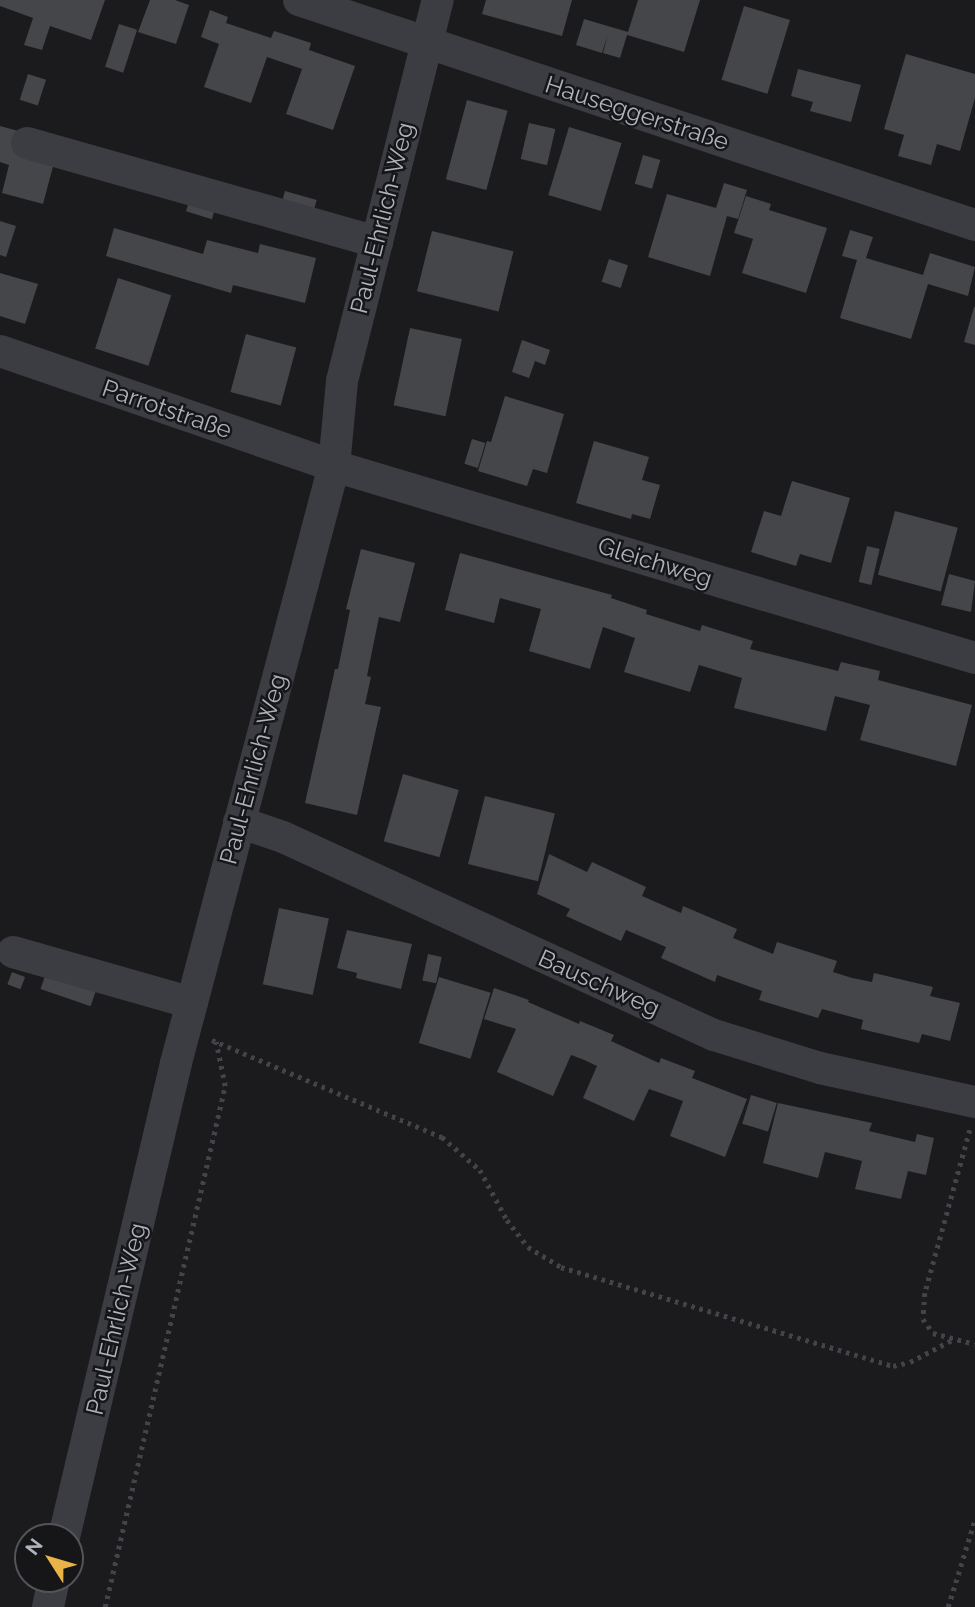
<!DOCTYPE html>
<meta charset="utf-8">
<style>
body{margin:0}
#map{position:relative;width:975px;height:1607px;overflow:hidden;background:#1b1b1d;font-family:Raleway,sans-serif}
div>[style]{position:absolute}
.building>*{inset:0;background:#45464a;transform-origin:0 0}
.path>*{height:4.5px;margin-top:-2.25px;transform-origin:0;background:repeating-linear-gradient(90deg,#424449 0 3.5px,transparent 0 8.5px)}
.minor>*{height:32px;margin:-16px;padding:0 16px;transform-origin:16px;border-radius:16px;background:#3c3d42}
span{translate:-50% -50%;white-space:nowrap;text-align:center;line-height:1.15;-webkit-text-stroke:5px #161618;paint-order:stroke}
.street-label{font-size:24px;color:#aeb2bc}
.north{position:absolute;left:14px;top:1523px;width:70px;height:70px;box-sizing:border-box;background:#161618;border:2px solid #53545a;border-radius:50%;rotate:307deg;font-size:19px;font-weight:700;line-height:28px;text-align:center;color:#aeb2bc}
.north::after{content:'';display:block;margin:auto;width:24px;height:32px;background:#e8b347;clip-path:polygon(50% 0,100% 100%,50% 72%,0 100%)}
</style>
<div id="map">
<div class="building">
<div style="clip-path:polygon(0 0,105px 0,91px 40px,50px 26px,42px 50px,24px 45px,33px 18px,0 6px)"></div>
<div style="clip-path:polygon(150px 0,175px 0,189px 5px,176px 44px,138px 32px)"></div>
<div style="clip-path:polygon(486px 0,572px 0,562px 36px,482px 14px)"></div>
<div style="clip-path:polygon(638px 0,700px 0,684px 52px,627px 35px,620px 58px,603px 53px,608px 34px,602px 53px,576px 45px,584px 19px,628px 32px)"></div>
<div style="left:744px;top:6px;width:48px;height:77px;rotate:17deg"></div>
<div style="clip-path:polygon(210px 10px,228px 17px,226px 23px,271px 38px,274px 31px,311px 43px,309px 50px,355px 66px,333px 130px,286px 114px,302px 69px,267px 57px,251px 103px,204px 87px,219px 44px,201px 37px)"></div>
<div style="left:119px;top:24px;width:19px;height:45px;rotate:18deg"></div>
<div style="clip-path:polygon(906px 54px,975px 74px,975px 98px,960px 151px,937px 144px,931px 165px,898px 156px,904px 135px,884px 129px)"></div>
<div style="clip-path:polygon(798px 69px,861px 85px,851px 122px,810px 111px,813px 102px,791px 96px)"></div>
<div style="left:28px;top:74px;width:19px;height:27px;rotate:18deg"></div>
<div style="left:467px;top:100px;width:42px;height:82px;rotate:15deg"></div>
<div style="left:529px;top:123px;width:27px;height:37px;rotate:13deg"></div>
<div style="clip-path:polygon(0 126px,22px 132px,55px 159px,43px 204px,2px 193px,9px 165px,0 162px)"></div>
<div style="left:569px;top:127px;width:55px;height:71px;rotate:17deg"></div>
<div style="left:643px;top:155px;width:18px;height:30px;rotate:16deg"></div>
<div style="clip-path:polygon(724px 183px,747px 190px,738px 219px,727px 216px,710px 276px,648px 257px,667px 194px,716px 208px)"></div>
<div style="left:285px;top:191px;width:33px;height:16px;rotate:16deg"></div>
<div style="left:191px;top:195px;width:27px;height:17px;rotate:17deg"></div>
<div style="clip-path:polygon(746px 196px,771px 204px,769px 210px,827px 228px,806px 293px,742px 273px,753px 239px,734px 233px)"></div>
<div style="clip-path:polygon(0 221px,16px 226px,6px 257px,0 255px)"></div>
<div style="clip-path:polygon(114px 228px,203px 254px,207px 240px,258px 253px,260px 244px,316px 258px,305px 303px,233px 285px,231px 293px,106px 256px)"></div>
<div style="clip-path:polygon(850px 230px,873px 237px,866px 258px,923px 275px,930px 253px,975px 267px,968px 296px,928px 284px,911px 339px,840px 318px,857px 260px,842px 256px)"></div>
<div style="left:432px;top:231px;width:84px;height:62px;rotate:14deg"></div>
<div style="left:609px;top:259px;width:20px;height:24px;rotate:18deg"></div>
<div style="clip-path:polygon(0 273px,38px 284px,25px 324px,0 316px)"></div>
<div style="left:118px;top:278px;width:56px;height:74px;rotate:18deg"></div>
<div style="clip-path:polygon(974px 307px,975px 307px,975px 345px,964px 342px)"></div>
<div style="left:410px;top:328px;width:53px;height:79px;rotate:12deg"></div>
<div style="left:246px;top:334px;width:52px;height:60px;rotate:15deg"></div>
<div style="clip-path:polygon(522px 340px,550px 350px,545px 365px,535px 361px,529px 378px,512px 372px)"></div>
<div style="clip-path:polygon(505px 396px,564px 414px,547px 473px,533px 469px,527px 486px,478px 471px,487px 441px,491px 442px)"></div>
<div style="left:472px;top:439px;width:14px;height:26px;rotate:17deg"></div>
<div style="clip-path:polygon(594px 441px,649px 457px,642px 480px,660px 485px,650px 519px,632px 514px,631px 519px,576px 503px)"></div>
<div style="clip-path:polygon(792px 481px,850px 498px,831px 563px,800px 554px,796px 566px,751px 552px,764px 511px,781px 516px)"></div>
<div style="left:895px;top:511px;width:65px;height:66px;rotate:15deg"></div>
<div style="left:867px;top:546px;width:13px;height:37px;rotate:13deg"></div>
<div style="clip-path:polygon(361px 549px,415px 563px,400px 622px,379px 617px,367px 676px,371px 677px,365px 704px,381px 707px,357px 815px,305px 803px,335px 669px,338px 669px,350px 610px,346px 609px)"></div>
<div style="clip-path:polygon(460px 553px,612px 595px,611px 598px,647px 610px,646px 614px,700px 631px,702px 625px,753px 641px,750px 649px,838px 671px,841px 662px,880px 671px,878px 680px,972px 705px,956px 766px,860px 740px,870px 705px,835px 696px,826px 731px,734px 708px,742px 678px,699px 665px,690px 692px,624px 672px,635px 638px,603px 627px,590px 669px,529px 651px,541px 609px,500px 598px,494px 623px,445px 610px)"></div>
<div style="clip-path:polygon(949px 574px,975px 581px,971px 612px,941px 605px)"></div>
<div style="left:403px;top:774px;width:58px;height:70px;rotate:16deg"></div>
<div style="left:485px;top:796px;width:72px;height:70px;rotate:14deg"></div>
<div style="clip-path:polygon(549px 854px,587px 872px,592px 862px,646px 887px,642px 896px,681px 913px,683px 906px,737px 929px,733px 938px,773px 954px,777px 942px,837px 961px,833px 972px,852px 978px,872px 982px,874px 973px,933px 987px,930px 996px,960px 1003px,950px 1041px,922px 1034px,919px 1043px,861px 1029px,863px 1020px,822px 1009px,818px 1018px,759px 1000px,762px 991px,717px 975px,715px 982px,661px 958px,666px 947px,626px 930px,621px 941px,566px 916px,570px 909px,537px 894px)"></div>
<div style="left:279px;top:908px;width:51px;height:78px;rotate:12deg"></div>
<div style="clip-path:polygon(347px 930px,412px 944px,401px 989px,356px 978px,357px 973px,337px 968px)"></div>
<div style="left:428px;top:954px;width:14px;height:27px;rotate:12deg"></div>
<div style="left:47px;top:970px;width:53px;height:20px;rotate:19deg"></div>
<div style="left:12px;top:972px;width:14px;height:13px;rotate:21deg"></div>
<div style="left:439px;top:977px;width:54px;height:69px;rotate:17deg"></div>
<div style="clip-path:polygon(494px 988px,529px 1000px,528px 1002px,579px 1024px,580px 1021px,614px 1035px,611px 1041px,659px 1063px,661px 1058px,695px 1071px,692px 1078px,747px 1099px,725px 1157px,670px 1136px,683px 1101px,649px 1089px,634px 1121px,583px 1098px,597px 1066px,582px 1059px,571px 1055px,553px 1096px,497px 1072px,516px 1029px,484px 1019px)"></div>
<div style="left:751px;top:1095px;width:27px;height:30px;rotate:17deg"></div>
<div style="clip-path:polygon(778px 1103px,872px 1123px,869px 1131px,915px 1142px,917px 1134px,934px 1138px,926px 1175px,908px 1171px,901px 1199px,855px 1189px,862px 1161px,825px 1152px,818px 1178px,763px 1163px)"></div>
</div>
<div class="path">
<div style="left:212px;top:1040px;width:250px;rotate:22.9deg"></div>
<div style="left:442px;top:1137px;width:50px;rotate:41deg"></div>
<div style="left:480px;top:1170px;width:57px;rotate:61.6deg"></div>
<div style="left:507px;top:1220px;width:34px;rotate:52deg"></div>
<div style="left:528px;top:1247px;width:39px;rotate:31deg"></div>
<div style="left:561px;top:1267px;width:346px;rotate:16.6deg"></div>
<div style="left:893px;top:1366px;width:17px;rotate:-13deg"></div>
<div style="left:910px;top:1362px;width:50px;rotate:-27.6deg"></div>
<div style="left:970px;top:1130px;width:169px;rotate:105.4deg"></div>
<div style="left:925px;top:1293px;width:26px;rotate:94deg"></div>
<div style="left:923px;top:1319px;width:17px;rotate:54deg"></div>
<div style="left:933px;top:1333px;width:43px;rotate:14.7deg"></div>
<div style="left:105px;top:1607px;width:535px;rotate:-77.03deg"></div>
<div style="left:225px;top:1086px;width:45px;rotate:-101.6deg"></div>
<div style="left:948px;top:1607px;width:92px;rotate:-72.9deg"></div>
</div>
<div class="minor">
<div style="left:299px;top:0;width:712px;rotate:18.41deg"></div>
<div style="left:27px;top:143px;width:364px;rotate:15.8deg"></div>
<div style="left:0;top:351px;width:353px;rotate:19deg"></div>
<div style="left:334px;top:466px;width:669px;rotate:16.67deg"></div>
<div style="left:239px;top:822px;width:46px;rotate:18.8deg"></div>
<div style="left:283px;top:837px;width:474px;rotate:24.7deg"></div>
<div style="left:714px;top:1035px;width:111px;rotate:17.3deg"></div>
<div style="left:820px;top:1068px;width:159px;rotate:12.4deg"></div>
<div style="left:13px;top:952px;width:186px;rotate:15.9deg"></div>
<div style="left:64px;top:1537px;width:487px;rotate:-76.7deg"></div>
<div style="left:176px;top:1063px;width:618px;rotate:-75.18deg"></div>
<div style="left:334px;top:466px;width:85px;rotate:-84.6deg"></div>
<div style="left:342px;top:381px;width:393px;rotate:-75.9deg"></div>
<div style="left:48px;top:1607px;width:29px;rotate:-78deg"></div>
</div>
<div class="street-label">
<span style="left:637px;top:113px;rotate:18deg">Hauseggerstraße</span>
<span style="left:382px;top:218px;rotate:-76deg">Paul-Ehrlich-Weg</span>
<span style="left:167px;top:409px;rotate:19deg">Parrotstraße</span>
<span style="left:655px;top:562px;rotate:17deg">Gleichweg</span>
<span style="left:253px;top:769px;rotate:-75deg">Paul-Ehrlich-Weg</span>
<span style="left:599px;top:983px;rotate:24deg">Bauschweg</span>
<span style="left:116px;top:1319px;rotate:-77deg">Paul-Ehrlich-Weg</span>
</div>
<div class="north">N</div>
</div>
